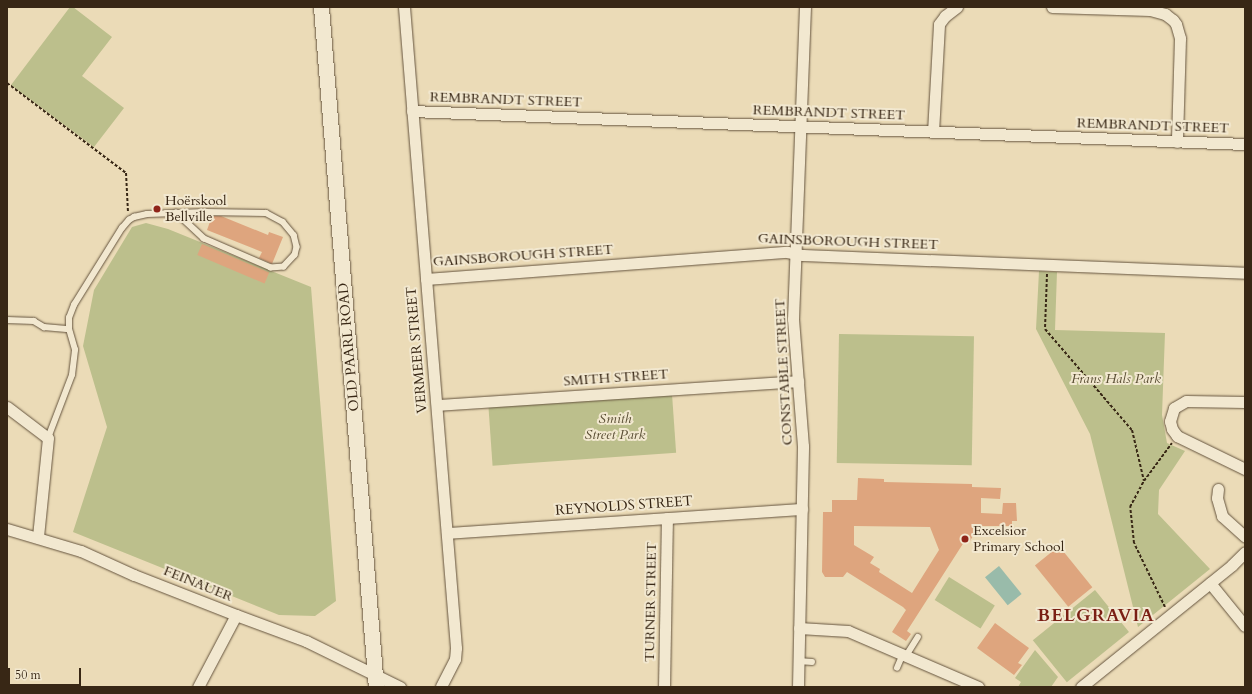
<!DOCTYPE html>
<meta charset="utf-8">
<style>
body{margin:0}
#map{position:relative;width:1252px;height:694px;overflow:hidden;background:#ebdbb7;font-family:Cardo,serif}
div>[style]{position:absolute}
.green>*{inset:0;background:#bcbf8c;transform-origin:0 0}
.water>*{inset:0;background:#9ba;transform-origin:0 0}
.building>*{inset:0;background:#dea57e;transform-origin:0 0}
.path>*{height:2px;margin-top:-1px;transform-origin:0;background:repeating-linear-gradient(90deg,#382715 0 3px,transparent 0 5px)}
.roads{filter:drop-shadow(0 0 1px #65543e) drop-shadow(0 0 1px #65543e)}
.service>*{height:5.5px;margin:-2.75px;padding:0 2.75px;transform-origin:2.75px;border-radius:2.75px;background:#f2e8d0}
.minor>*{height:11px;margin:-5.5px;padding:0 5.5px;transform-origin:5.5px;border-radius:5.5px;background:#f2e8d0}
.secondary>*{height:15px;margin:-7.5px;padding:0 7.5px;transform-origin:7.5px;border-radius:7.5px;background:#f2e8d0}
.dots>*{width:11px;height:11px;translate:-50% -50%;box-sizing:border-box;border:2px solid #f2e8d0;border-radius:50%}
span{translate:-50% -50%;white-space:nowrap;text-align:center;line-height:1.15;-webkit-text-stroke:4px #f2e8d0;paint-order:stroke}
.street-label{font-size:14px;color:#382715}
.poi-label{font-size:14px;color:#382715}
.left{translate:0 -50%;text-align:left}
.park-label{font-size:14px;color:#594d33;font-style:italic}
.district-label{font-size:18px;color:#7a1f14;font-weight:700;letter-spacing:1px}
.frame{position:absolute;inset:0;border:8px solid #382715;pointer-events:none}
.scale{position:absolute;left:8px;top:668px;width:73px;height:18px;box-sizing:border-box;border:2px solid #382715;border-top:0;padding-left:5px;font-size:12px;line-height:14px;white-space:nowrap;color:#382715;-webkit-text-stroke:3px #f2e8d0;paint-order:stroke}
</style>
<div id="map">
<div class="green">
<div style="clip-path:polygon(70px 7px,73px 7px,112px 37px,82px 76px,124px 108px,94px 147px,11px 85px)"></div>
<div style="clip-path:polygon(146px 223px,168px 229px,311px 287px,336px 601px,315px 616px,279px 615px,73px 532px,107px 427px,83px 346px,94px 290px,132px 227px)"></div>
<div style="clip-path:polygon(1039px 271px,1057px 272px,1055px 330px,1165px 333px,1162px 415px,1167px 443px,1185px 451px,1159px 490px,1158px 514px,1210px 569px,1138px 627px,1090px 434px,1036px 329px)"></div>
<div style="left:839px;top:334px;width:135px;height:129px;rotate:1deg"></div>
<div style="left:672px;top:394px;width:59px;height:184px;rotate:86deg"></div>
<div style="left:949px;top:577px;width:54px;height:27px;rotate:32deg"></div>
<div style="left:1095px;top:590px;width:54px;height:80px;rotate:51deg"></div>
<div style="clip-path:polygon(1035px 650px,1058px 677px,1051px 687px,1018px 687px,1021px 682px,1015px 678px)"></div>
</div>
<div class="water">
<div style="left:999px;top:566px;width:36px;height:18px;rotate:51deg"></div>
</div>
<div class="building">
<div style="clip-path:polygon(212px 216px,221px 216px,268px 235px,269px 232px,283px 237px,272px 264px,259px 258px,262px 252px,207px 230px)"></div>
<div style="left:202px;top:244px;width:73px;height:12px;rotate:23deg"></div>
<div style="clip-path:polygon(evenodd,858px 478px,884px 479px,884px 482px,972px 484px,972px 487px,1001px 488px,1000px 499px,981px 498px,981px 513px,1002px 514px,1003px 503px,1016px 503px,1017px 521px,1012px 521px,1012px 526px,979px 526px,970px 541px,966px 539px,907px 631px,911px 634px,906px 641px,892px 632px,906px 610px,903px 607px,847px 572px,843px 577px,825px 577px,822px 572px,823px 512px,832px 512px,832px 500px,857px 500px,858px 478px,854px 526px,930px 527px,939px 550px,912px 593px,879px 572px,880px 569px,870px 563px,874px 557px,854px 545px,854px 526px)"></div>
<div style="left:1059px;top:546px;width:53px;height:31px;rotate:51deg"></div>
<div style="clip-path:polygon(995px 623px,1029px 648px,1018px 663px,1022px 665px,1014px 675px,977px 648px)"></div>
</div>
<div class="path">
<div style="left:7px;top:83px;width:149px;rotate:37.1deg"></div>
<div style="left:126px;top:173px;width:40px;rotate:87.1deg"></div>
<div style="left:1047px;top:274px;width:55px;rotate:92.1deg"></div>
<div style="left:1045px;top:329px;width:133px;rotate:49.3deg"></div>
<div style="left:1132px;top:430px;width:52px;rotate:76.8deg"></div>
<div style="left:1165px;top:607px;width:71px;rotate:-115.8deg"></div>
<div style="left:1134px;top:543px;width:36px;rotate:-96deg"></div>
<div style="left:1130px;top:507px;width:30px;rotate:-62deg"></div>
<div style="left:1144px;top:481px;width:47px;rotate:-53.6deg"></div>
</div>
<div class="roads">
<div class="service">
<div style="left:7px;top:320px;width:27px;rotate:2deg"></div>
<div style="left:34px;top:321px;width:12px;rotate:31deg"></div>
<div style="left:44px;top:327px;width:25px;rotate:5deg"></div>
<div style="left:48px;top:438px;width:67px;rotate:-69.1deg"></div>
<div style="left:72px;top:375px;width:25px;rotate:-83deg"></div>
<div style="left:75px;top:350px;width:22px;rotate:-106deg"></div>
<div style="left:69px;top:329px;width:11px;rotate:-90deg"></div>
<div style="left:69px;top:318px;width:14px;rotate:-69deg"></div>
<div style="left:74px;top:305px;width:91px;rotate:-58.1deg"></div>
<div style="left:122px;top:228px;width:11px;rotate:-49deg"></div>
<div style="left:129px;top:220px;width:6px;rotate:-31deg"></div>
<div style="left:134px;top:217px;width:13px;rotate:-13deg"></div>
<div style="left:147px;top:214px;width:59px;rotate:-1.9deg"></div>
<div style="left:206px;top:212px;width:60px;rotate:1deg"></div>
<div style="left:266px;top:213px;width:19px;rotate:28deg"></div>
<div style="left:283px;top:222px;width:17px;rotate:50deg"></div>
<div style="left:294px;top:235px;width:12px;rotate:76deg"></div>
<div style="left:297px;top:247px;width:8px;rotate:104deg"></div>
<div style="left:295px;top:255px;width:16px;rotate:133deg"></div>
<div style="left:284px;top:267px;width:13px;rotate:176deg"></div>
<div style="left:271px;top:268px;width:73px;rotate:-156.6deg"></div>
<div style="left:204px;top:239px;width:38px;rotate:-137deg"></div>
<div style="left:906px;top:656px;width:22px;rotate:-58deg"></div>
<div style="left:798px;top:661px;width:14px;rotate:4deg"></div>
<div style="left:897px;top:668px;width:15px;rotate:-67deg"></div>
</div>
<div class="minor">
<div style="left:404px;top:7px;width:643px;rotate:85.36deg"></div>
<div style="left:456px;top:648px;width:11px;rotate:95deg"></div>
<div style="left:455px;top:659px;width:31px;rotate:117deg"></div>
<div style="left:1052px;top:7px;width:98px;rotate:1.8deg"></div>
<div style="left:1150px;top:10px;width:16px;rotate:15deg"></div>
<div style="left:1165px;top:14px;width:10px;rotate:37deg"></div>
<div style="left:1173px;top:20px;width:5px;rotate:53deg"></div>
<div style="left:1176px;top:24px;width:15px;rotate:74deg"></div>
<div style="left:1180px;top:38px;width:104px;rotate:91.7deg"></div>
<div style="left:412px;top:111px;width:834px;rotate:2.27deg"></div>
<div style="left:933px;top:132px;width:108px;rotate:-86.8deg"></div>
<div style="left:939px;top:24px;width:10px;rotate:-53deg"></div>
<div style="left:945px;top:16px;width:15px;rotate:-37deg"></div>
<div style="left:426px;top:279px;width:362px;rotate:-4.3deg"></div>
<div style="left:787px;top:252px;width:16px;rotate:11deg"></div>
<div style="left:803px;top:255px;width:442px;rotate:2.3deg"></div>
<div style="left:1245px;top:402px;width:59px;rotate:-179deg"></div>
<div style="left:1186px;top:401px;width:14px;rotate:150deg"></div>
<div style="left:1174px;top:408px;width:14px;rotate:107deg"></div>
<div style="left:1170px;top:421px;width:8px;rotate:76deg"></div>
<div style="left:1172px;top:429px;width:9px;rotate:54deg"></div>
<div style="left:1177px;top:436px;width:76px;rotate:25.9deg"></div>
<div style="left:437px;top:405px;width:362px;rotate:-3.8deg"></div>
<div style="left:7px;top:407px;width:51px;rotate:37.1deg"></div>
<div style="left:48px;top:438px;width:100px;rotate:95.8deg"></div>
<div style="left:1218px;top:489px;width:9px;rotate:96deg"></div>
<div style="left:1217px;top:498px;width:19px;rotate:74deg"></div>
<div style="left:1222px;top:516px;width:31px;rotate:42deg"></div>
<div style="left:7px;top:529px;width:77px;rotate:16.6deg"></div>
<div style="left:81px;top:551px;width:58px;rotate:24.4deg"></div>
<div style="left:134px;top:575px;width:110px;rotate:21.4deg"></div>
<div style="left:236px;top:615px;width:75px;rotate:20.4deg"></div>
<div style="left:306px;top:641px;width:105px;rotate:26.1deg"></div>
<div style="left:447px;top:533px;width:356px;rotate:-3.9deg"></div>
<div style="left:1210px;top:583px;width:55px;rotate:50.9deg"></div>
<div style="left:799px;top:628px;width:49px;rotate:3.5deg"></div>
<div style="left:848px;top:631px;width:142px;rotate:23.3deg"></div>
<div style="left:198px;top:687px;width:81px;rotate:-62.2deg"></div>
<div style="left:664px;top:687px;width:169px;rotate:-89deg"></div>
<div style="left:798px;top:687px;width:241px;rotate:-88.8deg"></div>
<div style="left:803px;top:446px;width:127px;rotate:-94.5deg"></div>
<div style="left:793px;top:319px;width:312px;rotate:-87.8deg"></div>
<div style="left:1081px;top:687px;width:194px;rotate:-38.9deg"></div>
<div style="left:1232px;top:565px;width:18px;rotate:-45deg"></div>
</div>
<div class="secondary">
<div style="left:321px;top:7px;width:682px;rotate:85.38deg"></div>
</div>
</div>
<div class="dots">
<div style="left:157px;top:209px;background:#8f2418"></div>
<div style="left:965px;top:539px;background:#8f2418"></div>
</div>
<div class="street-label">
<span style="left:506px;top:100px;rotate:2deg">REMBRANDT STREET</span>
<span style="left:829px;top:113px;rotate:2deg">REMBRANDT STREET</span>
<span style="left:1153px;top:126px;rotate:2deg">REMBRANDT STREET</span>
<span style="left:848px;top:242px;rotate:2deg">GAINSBOROUGH STREET</span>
<span style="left:523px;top:256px;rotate:-4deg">GAINSBOROUGH STREET</span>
<span style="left:349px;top:347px;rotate:-95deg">OLD PAARL ROAD</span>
<span style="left:417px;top:350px;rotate:-95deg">VERMEER STREET</span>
<span style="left:784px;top:372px;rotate:-93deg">CONSTABLE STREET</span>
<span style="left:616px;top:378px;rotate:-4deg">SMITH STREET</span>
<span style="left:624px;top:506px;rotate:-4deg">REYNOLDS STREET</span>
<span style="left:198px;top:584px;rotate:22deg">FEINAUER</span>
<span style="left:651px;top:602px;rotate:-89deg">TURNER STREET</span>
</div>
<div class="poi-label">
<span class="left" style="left:165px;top:209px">Hoërskool<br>Bellville</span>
<span class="left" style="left:973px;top:539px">Excelsior<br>Primary School</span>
</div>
<div class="park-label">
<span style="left:1116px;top:379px">Frans Hals Park</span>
<span style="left:615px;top:427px">Smith<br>Street Park</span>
</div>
<div class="district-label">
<span style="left:1096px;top:616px">BELGRAVIA</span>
</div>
<div class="frame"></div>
<div class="scale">50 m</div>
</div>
